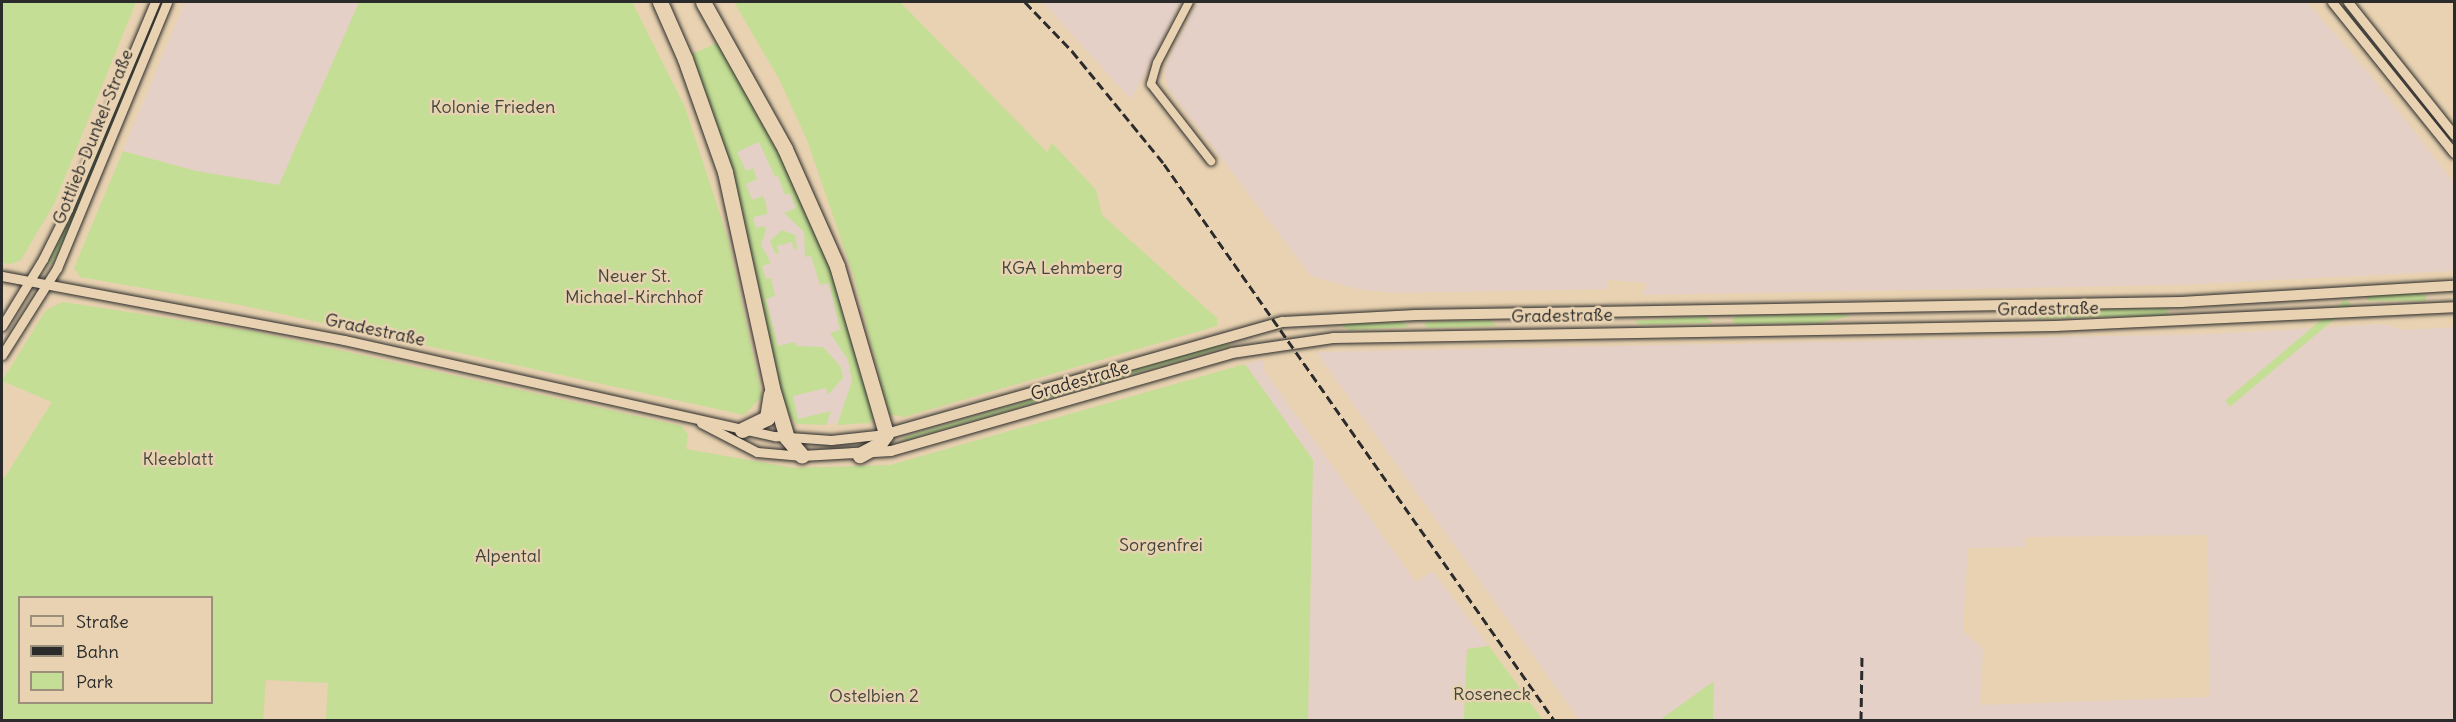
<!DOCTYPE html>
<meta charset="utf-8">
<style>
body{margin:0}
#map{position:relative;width:2456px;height:722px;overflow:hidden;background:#e8d2b1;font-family:Delius,sans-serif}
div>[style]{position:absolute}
.built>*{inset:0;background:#e5d0c7}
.green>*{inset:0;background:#c4de95;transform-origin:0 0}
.roads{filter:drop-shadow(0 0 2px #2b2b2b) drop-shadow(0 0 2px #2b2b2b)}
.minor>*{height:8px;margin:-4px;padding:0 4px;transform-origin:4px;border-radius:4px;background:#e8d2b1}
.tertiary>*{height:9px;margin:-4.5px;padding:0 4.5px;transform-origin:4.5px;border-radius:4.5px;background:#e8d2b1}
.secondary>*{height:10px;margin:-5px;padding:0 5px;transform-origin:5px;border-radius:5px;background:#e8d2b1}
.motorway>*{height:15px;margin:-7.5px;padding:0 7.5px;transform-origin:7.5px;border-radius:7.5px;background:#e8d2b1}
.rail>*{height:3px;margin-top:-1.5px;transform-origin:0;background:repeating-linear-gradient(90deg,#2b2b2b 0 9px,transparent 0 13.5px)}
span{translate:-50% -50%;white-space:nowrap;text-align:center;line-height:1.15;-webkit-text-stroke:5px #e8d2b1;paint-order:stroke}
.park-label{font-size:18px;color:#42463b}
.street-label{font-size:18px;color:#2b2b2b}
.frame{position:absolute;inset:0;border:3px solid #2b2b2b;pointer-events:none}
.legend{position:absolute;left:18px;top:596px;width:195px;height:108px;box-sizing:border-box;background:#e8d2b1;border:2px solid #9c8f7b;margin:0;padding:8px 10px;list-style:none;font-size:18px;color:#2b2b2b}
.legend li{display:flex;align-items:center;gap:12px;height:30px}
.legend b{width:30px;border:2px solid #9c8f7b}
</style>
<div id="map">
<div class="built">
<div style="clip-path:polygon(185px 2px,359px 2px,279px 185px,196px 171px,123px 151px)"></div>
<div style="clip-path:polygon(1043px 2px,1181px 2px,1131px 100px)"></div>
<div style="clip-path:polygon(1198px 2px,2307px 2px,2373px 78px,2454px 183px,2454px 271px,2175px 285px,1643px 295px,1646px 283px,1608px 280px,1607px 289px,1396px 293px,1357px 289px,1311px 276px,1167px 87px,1165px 66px)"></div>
<div style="clip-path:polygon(690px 55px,792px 175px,875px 416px,869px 423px,797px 424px,786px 412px,741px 205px)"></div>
<div style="clip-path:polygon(evenodd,2383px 324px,2403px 330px,2454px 327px,2454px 720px,1713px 720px,1713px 682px,1660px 720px,1579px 720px,1316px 352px,2207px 334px,2383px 324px,2208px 535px,2209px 697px,1980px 705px,1983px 649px,1963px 631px,1968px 548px,2025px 547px,2025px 537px,2208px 535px)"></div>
<div style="clip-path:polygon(1263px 360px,1263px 369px,1416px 582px,1433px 571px,1489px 646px,1467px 649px,1464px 720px,1308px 720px,1313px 460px,1245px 364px)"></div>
</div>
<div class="green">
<div style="clip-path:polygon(2px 2px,136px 2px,54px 204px,21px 260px,11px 264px,2px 263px)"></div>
<div style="clip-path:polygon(158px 2px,164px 2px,65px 241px,52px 264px,48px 263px,70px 219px)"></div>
<div style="clip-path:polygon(359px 2px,632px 2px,685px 107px,728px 239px,762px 397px,744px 415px,240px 305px,80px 277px,74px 268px,123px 151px,196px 171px,279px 185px)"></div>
<div style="clip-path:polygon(734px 2px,900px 2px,1047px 152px,1052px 143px,1096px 190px,1102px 215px,1217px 318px,1217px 326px,904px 417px,889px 414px,854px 277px,807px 140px,779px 79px)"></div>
<div style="clip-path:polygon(719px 42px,770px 131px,831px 267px,875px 416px,869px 423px,837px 425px,852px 381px,848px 360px,830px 333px,840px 330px,829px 283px,820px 285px,811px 256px,805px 257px,804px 232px,784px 213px,796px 208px,790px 193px,785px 195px,778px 176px,775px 177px,759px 142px,737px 152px,746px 171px,753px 168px,757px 179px,746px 184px,752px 200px,763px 196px,766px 203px,767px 214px,753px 217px,756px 228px,765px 226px,766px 230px,761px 245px,771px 263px,762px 266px,766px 279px,771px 278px,775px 296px,766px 299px,778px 346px,795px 342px,797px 346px,823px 347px,841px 367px,843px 378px,828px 395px,826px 388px,793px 396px,798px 419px,831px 411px,826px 425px,797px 424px,786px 412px,741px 205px,690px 55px)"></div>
<div style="clip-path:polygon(782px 230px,795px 235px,797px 248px,794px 250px,792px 242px,777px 246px,779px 254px,775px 253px,770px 241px)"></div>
<div style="left:2426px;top:294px;width:7px;height:59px;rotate:90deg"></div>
<div style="left:2346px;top:299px;width:8px;height:158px;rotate:50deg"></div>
<div style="clip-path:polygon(evenodd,63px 302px,257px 332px,682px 426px,688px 435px,686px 449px,794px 468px,890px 465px,1245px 364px,1313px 460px,1308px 720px,326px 720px,328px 683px,266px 680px,263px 720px,2px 720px,2px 476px,5px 477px,52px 402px,2px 381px,46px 310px,63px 302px,20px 598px,212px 598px,212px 702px,20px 702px,20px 598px)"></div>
<div style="clip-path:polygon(2167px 308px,2168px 315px,2038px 319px,2033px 314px,2036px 311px)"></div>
<div style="clip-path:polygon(1847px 314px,1847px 317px,1818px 323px,1736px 324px,1732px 320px,1736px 316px)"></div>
<div style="clip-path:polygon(1705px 316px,1713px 323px,1640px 325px,1635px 321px)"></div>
<div style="clip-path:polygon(1490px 320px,1497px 326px,1429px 328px,1424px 325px,1426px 322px)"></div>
<div style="clip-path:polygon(1402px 322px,1409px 327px,1349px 330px,1341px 326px,1347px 323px)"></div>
<div style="clip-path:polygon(1224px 343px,1231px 346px,903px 441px,903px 437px)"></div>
<div style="clip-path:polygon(1489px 646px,1543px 720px,1464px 720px,1467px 649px)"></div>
<div style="clip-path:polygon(1714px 681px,1713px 720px,1660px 720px)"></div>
</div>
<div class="roads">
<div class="minor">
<div style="left:1189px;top:2px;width:69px;rotate:117.7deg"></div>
<div style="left:1157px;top:63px;width:22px;rotate:106deg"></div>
<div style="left:1151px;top:84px;width:98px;rotate:52.1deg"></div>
</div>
<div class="tertiary">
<div style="left:2332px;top:2px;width:194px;rotate:51.1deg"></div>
<div style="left:2348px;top:2px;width:170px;rotate:51.4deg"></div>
<div style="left:2px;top:276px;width:348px;rotate:10.6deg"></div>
<div style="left:344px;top:340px;width:442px;rotate:12.6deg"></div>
<div style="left:775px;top:436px;width:56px;rotate:4.1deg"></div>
<div style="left:831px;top:440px;width:55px;rotate:-6.2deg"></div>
<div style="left:2px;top:326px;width:79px;rotate:-58.5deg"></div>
<div style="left:43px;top:259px;width:56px;rotate:-63.4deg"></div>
<div style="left:68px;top:209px;width:225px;rotate:-67.2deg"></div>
<div style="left:2px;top:355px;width:103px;rotate:-57.7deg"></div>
<div style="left:57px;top:268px;width:288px;rotate:-67.5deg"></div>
<div style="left:701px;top:423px;width:63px;rotate:27.4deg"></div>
<div style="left:757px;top:452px;width:45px;rotate:5.1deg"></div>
</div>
<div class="secondary">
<div style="left:886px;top:434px;width:412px;rotate:-15.8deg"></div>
<div style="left:1283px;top:322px;width:133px;rotate:-3deg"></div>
<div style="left:1416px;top:315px;width:765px;rotate:-0.97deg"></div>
<div style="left:2181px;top:302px;width:273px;rotate:-3.4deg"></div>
<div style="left:802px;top:456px;width:89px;rotate:-3.2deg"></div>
<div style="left:891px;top:451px;width:355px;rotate:-16deg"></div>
<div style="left:1232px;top:353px;width:102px;rotate:-8.4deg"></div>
<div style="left:1333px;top:338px;width:722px;rotate:-0.95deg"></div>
<div style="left:2055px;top:326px;width:399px;rotate:-2.7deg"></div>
</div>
<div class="motorway">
<div style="left:660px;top:2px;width:62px;rotate:66.3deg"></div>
<div style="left:685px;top:59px;width:120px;rotate:70.5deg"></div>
<div style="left:725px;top:172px;width:221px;rotate:77.7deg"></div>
<div style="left:772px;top:388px;width:52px;rotate:73.3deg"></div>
<div style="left:787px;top:438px;width:23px;rotate:50deg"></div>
<div style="left:703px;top:2px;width:168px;rotate:60.8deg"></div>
<div style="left:785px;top:149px;width:128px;rotate:66deg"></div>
<div style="left:837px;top:266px;width:175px;rotate:73.7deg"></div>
<div style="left:886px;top:434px;width:14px;rotate:126deg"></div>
<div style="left:878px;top:445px;width:21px;rotate:151deg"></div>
<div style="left:742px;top:430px;width:28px;rotate:-26deg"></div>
<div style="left:767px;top:418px;width:24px;rotate:-81deg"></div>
</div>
</div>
<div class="rail">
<div style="left:1025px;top:2px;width:68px;rotate:46.2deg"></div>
<div style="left:1072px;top:51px;width:146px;rotate:50.8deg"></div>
<div style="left:1164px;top:164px;width:679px;rotate:54.95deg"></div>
<div style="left:1861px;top:720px;width:64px;rotate:-89.1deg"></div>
</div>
<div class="park-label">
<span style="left:493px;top:107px">Kolonie Frieden</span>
<span style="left:1062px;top:268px">KGA Lehmberg</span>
<span style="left:634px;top:287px">Neuer St.<br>Michael-Kirchhof</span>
<span style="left:178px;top:459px">Kleeblatt</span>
<span style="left:1161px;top:545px">Sorgenfrei</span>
<span style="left:508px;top:556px">Alpental</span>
<span style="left:1492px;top:694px">Roseneck</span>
<span style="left:874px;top:696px">Ostelbien 2</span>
</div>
<div class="street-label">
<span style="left:93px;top:137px;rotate:-68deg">Gottlieb-Dunkel-Straße</span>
<span style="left:2048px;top:309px;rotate:-1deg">Gradestraße</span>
<span style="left:1562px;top:316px;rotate:-1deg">Gradestraße</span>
<span style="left:375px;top:330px;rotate:12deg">Gradestraße</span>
<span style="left:1080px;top:381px;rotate:-16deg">Gradestraße</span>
</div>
<div class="frame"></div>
<ul class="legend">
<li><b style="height:8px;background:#e8d2b1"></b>Straße</li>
<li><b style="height:8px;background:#2b2b2b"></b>Bahn</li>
<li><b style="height:16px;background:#c4de95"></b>Park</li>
</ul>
</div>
